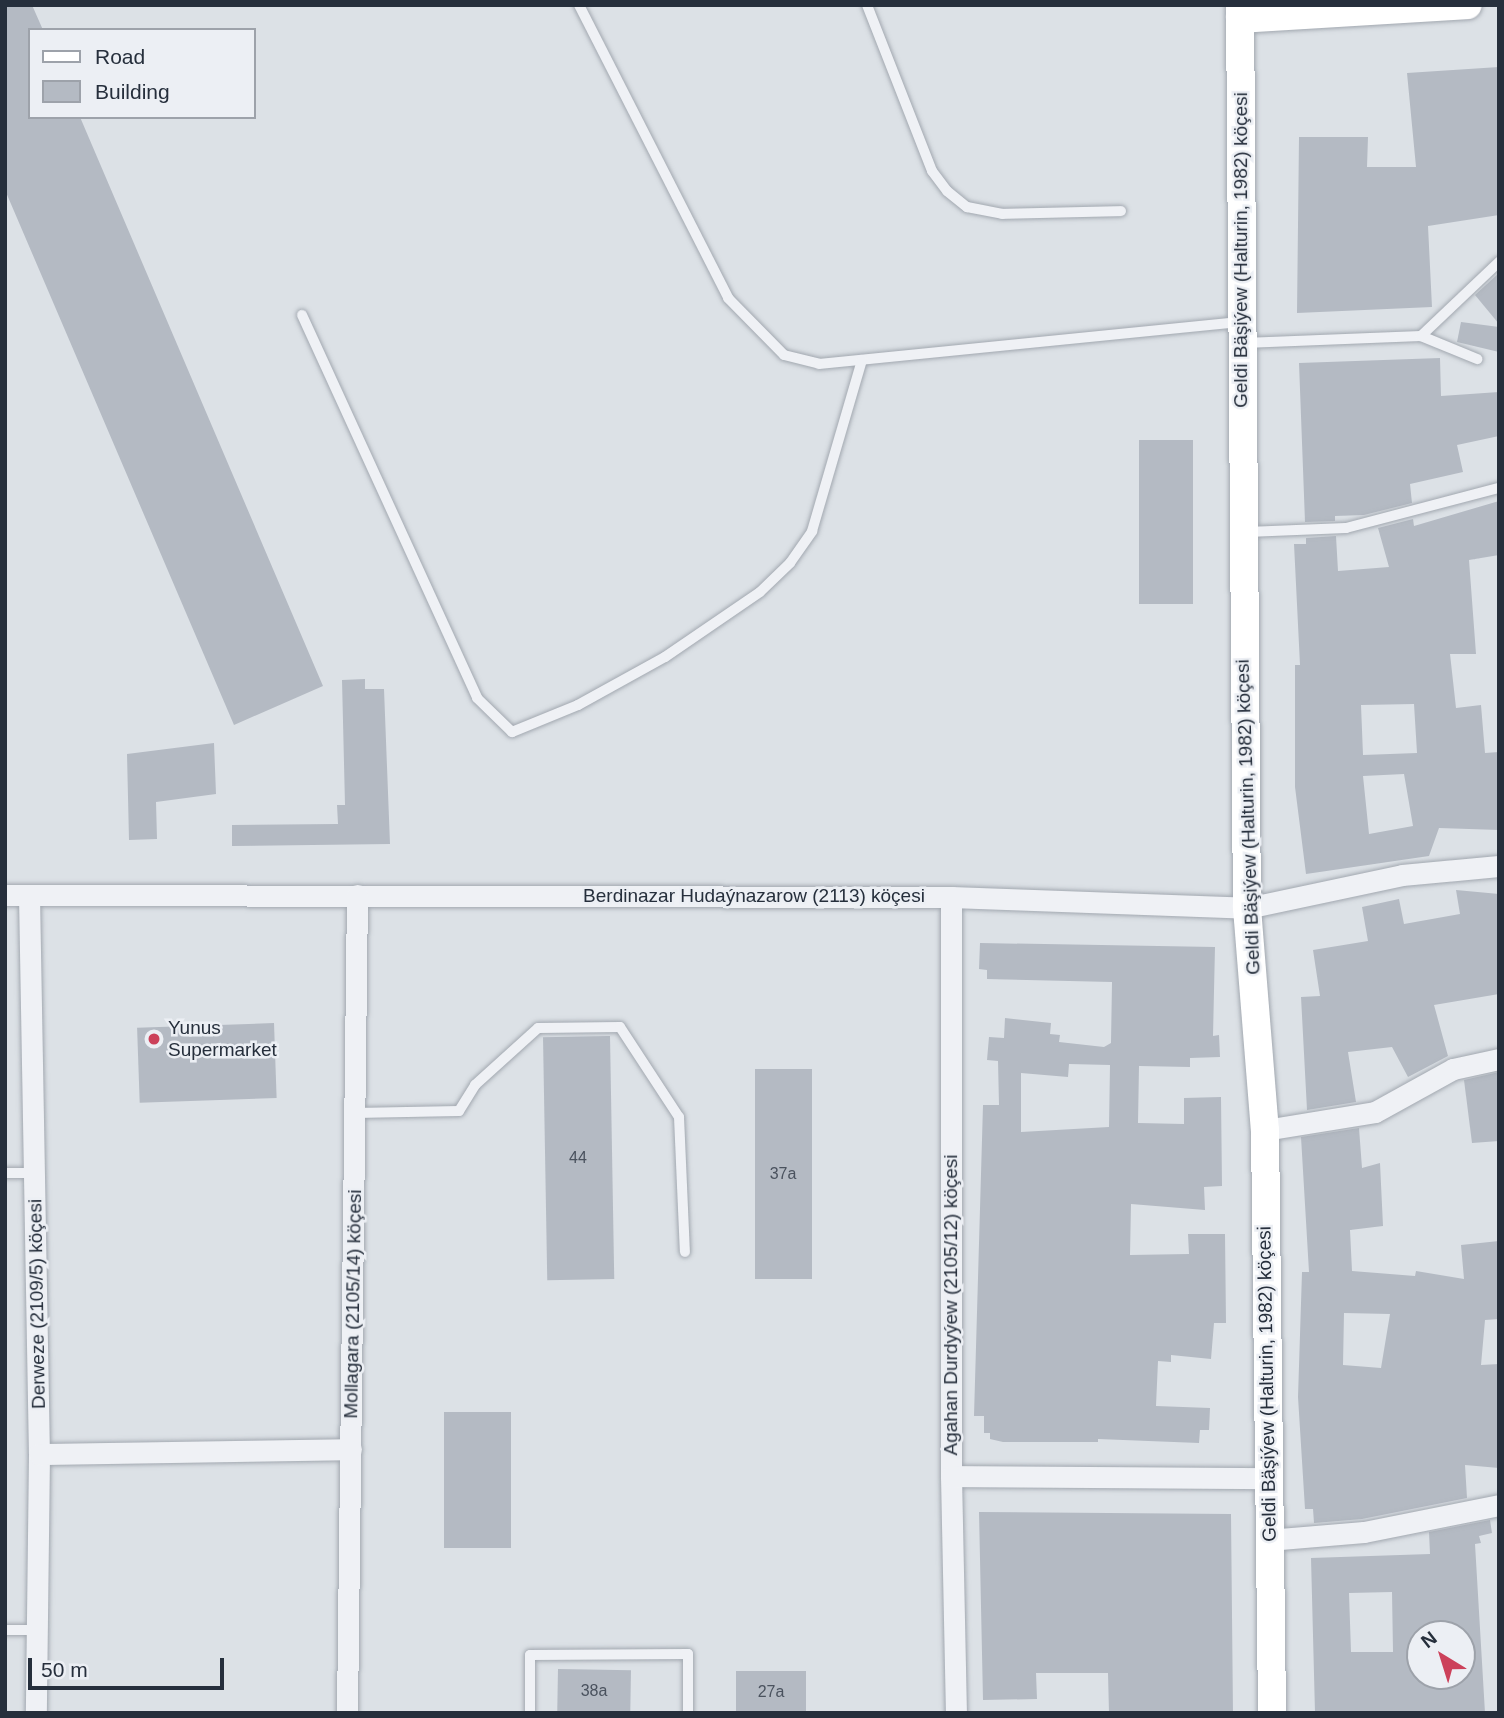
<!DOCTYPE html>
<meta charset="utf-8">
<style>
body{margin:0}
#map{position:relative;width:1504px;height:1718px;overflow:hidden;background:#dce1e6;font-family:Helvetica,sans-serif}
div>[style]{position:absolute}
.building>*{inset:0;background:#b4bac3;transform-origin:0 0}
.roads{filter:drop-shadow(0 0 2px #a2a8b0) drop-shadow(0 0 2px #a2a8b0)}
.lane>*{height:10px;margin:-5px;padding:0 5px;transform-origin:5px;border-radius:5px;background:#eff1f5}
.street>*{height:21px;margin:-10.5px;padding:0 10.5px;transform-origin:10.5px;border-radius:10.5px;background:#eff1f5}
.secondary>*{height:28px;margin:-14px;padding:0 14px;transform-origin:14px;border-radius:14px;background:#fff}
.dots>*{width:19px;height:19px;translate:-50% -50%;box-sizing:border-box;border:4px solid #eceff4;border-radius:50%}
span{translate:-50% -50%;white-space:nowrap;text-align:center;line-height:1.15;-webkit-text-stroke:5px #eceff4;paint-order:stroke}
.number-label{font-size:16px;color:#4a525e}
.number-label span{-webkit-text-stroke-width:0}
.street-label{font-size:19px;color:#262f3c}
.poi-label{font-size:19px;color:#262f3c}
.left{translate:0 -50%;text-align:left}
.frame{position:absolute;inset:0;border:7px solid #262f3c;pointer-events:none}
.legend{position:absolute;left:28px;top:28px;width:228px;height:91px;box-sizing:border-box;background:#eceff4;border:2px solid #9da2aa;margin:0;padding:9px 12px;list-style:none;font-size:21px;color:#262f3c}
.legend li{display:flex;align-items:center;gap:14px;height:35px}
.legend b{width:35px;border:2px solid #9da2aa}
.north{position:absolute;left:1406px;top:1620px;width:70px;height:70px;box-sizing:border-box;background:#eceff4;border:2px solid #9da2aa;border-radius:50%;rotate:322deg;font-size:19px;font-weight:700;line-height:28px;text-align:center;color:#262f3c}
.north::after{content:'';display:block;margin:auto;width:24px;height:32px;background:#cc415a;clip-path:polygon(50% 0,100% 100%,50% 72%,0 100%)}
.scale{position:absolute;left:28px;top:1658px;width:196px;height:32px;box-sizing:border-box;border:4px solid #262f3c;border-top:0;padding-left:9px;font-size:21px;line-height:24px;white-space:nowrap;color:#262f3c;-webkit-text-stroke:5px #eceff4;paint-order:stroke}
</style>
<div id="map">
<div class="building">
<div style="clip-path:polygon(5px 5px,32px 5px,43px 30px,30px 30px,30px 117px,80px 117px,323px 686px,234px 725px,5px 190px)"></div>
<div style="clip-path:polygon(1499px 67px,1499px 215px,1428px 226px,1432px 307px,1297px 313px,1299px 137px,1368px 137px,1367px 167px,1416px 167px,1407px 73px)"></div>
<div style="clip-path:polygon(1499px 273px,1499px 324px,1475px 295px)"></div>
<div style="clip-path:polygon(1461px 322px,1499px 327px,1499px 352px,1457px 342px)"></div>
<div style="clip-path:polygon(1440px 358px,1441px 396px,1499px 392px,1499px 436px,1457px 445px,1463px 472px,1410px 484px,1412px 503px,1364px 515px,1335px 516px,1335px 521px,1305px 522px,1299px 363px)"></div>
<div style="left:1139px;top:440px;width:54px;height:164px"></div>
<div style="clip-path:polygon(evenodd,1499px 501px,1499px 555px,1469px 560px,1476px 654px,1450px 654px,1456px 708px,1481px 705px,1485px 753px,1499px 752px,1499px 830px,1439px 828px,1429px 856px,1306px 874px,1295px 787px,1295px 665px,1300px 665px,1294px 544px,1306px 544px,1306px 538px,1336px 536px,1338px 571px,1389px 567px,1378px 528px,1413px 519px,1414px 526px,1499px 501px,1414px 704px,1417px 753px,1363px 755px,1361px 705px,1414px 704px,1499px 501px,1404px 774px,1413px 826px,1369px 834px,1363px 776px,1404px 774px)"></div>
<div style="clip-path:polygon(365px 679px,365px 689px,384px 689px,390px 844px,232px 846px,232px 825px,338px 824px,337px 805px,345px 805px,342px 680px)"></div>
<div style="clip-path:polygon(214px 743px,216px 794px,156px 802px,157px 839px,129px 840px,127px 754px)"></div>
<div style="clip-path:polygon(1456px 890px,1499px 894px,1499px 994px,1434px 1005px,1448px 1056px,1408px 1077px,1392px 1047px,1348px 1052px,1356px 1102px,1307px 1110px,1301px 997px,1320px 996px,1313px 950px,1368px 941px,1362px 907px,1399px 899px,1404px 924px,1460px 914px)"></div>
<div style="clip-path:polygon(evenodd,980px 943px,1215px 947px,1213px 1036px,1219px 1035px,1220px 1057px,1190px 1058px,1190px 1067px,1139px 1066px,1138px 1123px,1184px 1124px,1184px 1098px,1221px 1097px,1222px 1186px,1204px 1187px,1205px 1210px,1131px 1204px,1130px 1255px,1189px 1254px,1188px 1234px,1225px 1234px,1226px 1323px,1214px 1323px,1211px 1359px,1171px 1355px,1171px 1362px,1158px 1361px,1156px 1406px,1210px 1408px,1209px 1430px,1200px 1430px,1199px 1443px,1098px 1439px,1098px 1442px,1003px 1442px,990px 1439px,990px 1433px,984px 1433px,984px 1416px,974px 1416px,983px 1105px,999px 1105px,998px 1061px,987px 1060px,989px 1037px,1004px 1038px,1005px 1018px,1051px 1023px,1050px 1034px,1060px 1035px,1059px 1042px,1104px 1047px,1111px 1043px,1112px 982px,987px 979px,987px 970px,979px 969px,980px 943px,1069px 1064px,1110px 1065px,1109px 1127px,1021px 1132px,1021px 1073px,1068px 1077px,1069px 1064px)"></div>
<div style="left:274px;top:1023px;width:75px;height:137px;rotate:88deg"></div>
<div style="left:610px;top:1036px;width:243px;height:67px;rotate:89deg"></div>
<div style="left:755px;top:1069px;width:57px;height:210px"></div>
<div style="clip-path:polygon(1499px 1072px,1499px 1141px,1472px 1143px,1464px 1080px)"></div>
<div style="clip-path:polygon(evenodd,1359px 1128px,1362px 1168px,1380px 1163px,1383px 1226px,1350px 1230px,1352px 1271px,1415px 1276px,1416px 1271px,1464px 1279px,1461px 1245px,1499px 1241px,1499px 1319px,1485px 1320px,1481px 1365px,1499px 1364px,1499px 1468px,1465px 1465px,1467px 1498px,1362px 1519px,1314px 1523px,1313px 1509px,1305px 1509px,1298px 1397px,1302px 1272px,1309px 1272px,1301px 1137px,1359px 1128px,1344px 1313px,1390px 1314px,1381px 1368px,1343px 1365px,1344px 1313px)"></div>
<div style="left:444px;top:1412px;width:67px;height:136px"></div>
<div style="clip-path:polygon(979px 1512px,1231px 1514px,1233px 1713px,1109px 1713px,1108px 1673px,1036px 1673px,1037px 1699px,983px 1700px)"></div>
<div style="clip-path:polygon(evenodd,1490px 1520px,1492px 1533px,1479px 1536px,1481px 1543px,1475px 1544px,1485px 1713px,1315px 1713px,1311px 1558px,1430px 1554px,1429px 1532px,1490px 1520px,1392px 1592px,1393px 1652px,1351px 1652px,1349px 1593px,1392px 1592px,1490px 1520px,1420px 1634px,1462px 1634px,1462px 1676px,1420px 1676px,1420px 1634px)"></div>
<div style="left:558px;top:1669px;width:73px;height:44px;rotate:1deg"></div>
<div style="left:736px;top:1671px;width:70px;height:42px"></div>
</div>
<div class="roads">
<div class="lane">
<div style="left:579px;top:5px;width:329px;rotate:63deg"></div>
<div style="left:728px;top:298px;width:80px;rotate:45.5deg"></div>
<div style="left:784px;top:355px;width:36px;rotate:14deg"></div>
<div style="left:819px;top:364px;width:425px;rotate:-5.7deg"></div>
<div style="left:867px;top:5px;width:178px;rotate:68.6deg"></div>
<div style="left:932px;top:171px;width:25px;rotate:53deg"></div>
<div style="left:947px;top:191px;width:26px;rotate:39deg"></div>
<div style="left:967px;top:207px;width:36px;rotate:11deg"></div>
<div style="left:1002px;top:214px;width:119px;rotate:-1.4deg"></div>
<div style="left:302px;top:315px;width:421px;rotate:65.4deg"></div>
<div style="left:477px;top:698px;width:49px;rotate:44.2deg"></div>
<div style="left:512px;top:732px;width:71px;rotate:-22.2deg"></div>
<div style="left:578px;top:705px;width:99px;rotate:-28.9deg"></div>
<div style="left:665px;top:657px;width:115px;rotate:-34.4deg"></div>
<div style="left:760px;top:592px;width:42px;rotate:-44deg"></div>
<div style="left:790px;top:563px;width:39px;rotate:-55deg"></div>
<div style="left:812px;top:531px;width:178px;rotate:-73.7deg"></div>
<div style="left:1421px;top:336px;width:61px;rotate:22.3deg"></div>
<div style="left:1244px;top:343px;width:177px;rotate:-2.3deg"></div>
<div style="left:1421px;top:336px;width:108px;rotate:-43.5deg"></div>
<div style="left:1247px;top:532px;width:99px;rotate:-2.3deg"></div>
<div style="left:1346px;top:528px;width:158px;rotate:-14.7deg"></div>
<div style="left:355px;top:1113px;width:104px;rotate:-1.1deg"></div>
<div style="left:459px;top:1111px;width:31px;rotate:-58deg"></div>
<div style="left:475px;top:1085px;width:85px;rotate:-42.1deg"></div>
<div style="left:538px;top:1028px;width:82px;rotate:-0.7deg"></div>
<div style="left:620px;top:1027px;width:108px;rotate:56.8deg"></div>
<div style="left:679px;top:1117px;width:135px;rotate:87.5deg"></div>
<div style="left:5px;top:1173px;width:29px"></div>
<div style="left:5px;top:1630px;width:32px"></div>
<div style="left:530px;top:1713px;width:58px;rotate:-90deg"></div>
<div style="left:530px;top:1655px;width:158px;rotate:-0.4deg"></div>
<div style="left:688px;top:1654px;width:59px;rotate:90deg"></div>
</div>
<div class="street">
<div style="left:5px;top:895px;width:946px;rotate:0.12deg"></div>
<div style="left:951px;top:897px;width:296px;rotate:2.1deg"></div>
<div style="left:1247px;top:908px;width:158px;rotate:-12deg"></div>
<div style="left:1402px;top:875px;width:97px;rotate:-5.3deg"></div>
<div style="left:29px;top:895px;width:559px;rotate:88.98deg"></div>
<div style="left:39px;top:1454px;width:259px;rotate:90.7deg"></div>
<div style="left:951px;top:897px;width:579px;rotate:90deg"></div>
<div style="left:951px;top:1476px;width:237px;rotate:88.8deg"></div>
<div style="left:1265px;top:1130px;width:111px;rotate:-9.3deg"></div>
<div style="left:1375px;top:1112px;width:89px;rotate:-28.9deg"></div>
<div style="left:1453px;top:1069px;width:47px;rotate:-12.3deg"></div>
<div style="left:39px;top:1454px;width:312px;rotate:-0.9deg"></div>
<div style="left:951px;top:1476px;width:316px;rotate:0.4deg"></div>
<div style="left:1268px;top:1540px;width:96px;rotate:-4.8deg"></div>
<div style="left:1364px;top:1532px;width:138px;rotate:-11.3deg"></div>
<div style="left:347px;top:1713px;width:818px;rotate:-89.3deg"></div>
</div>
<div class="secondary">
<div style="left:1240px;top:5px;width:903px;rotate:89.56deg"></div>
<div style="left:1247px;top:908px;width:223px;rotate:85.4deg"></div>
<div style="left:1265px;top:1130px;width:583px;rotate:89.31deg"></div>
<div style="left:1240px;top:19px;width:228px;rotate:-3.5deg"></div>
</div>
</div>
<div class="dots">
<div style="left:154px;top:1039px;background:#cc415a"></div>
</div>
<div class="number-label">
<span style="left:578px;top:1158px">44</span>
<span style="left:783px;top:1174px">37a</span>
<span style="left:594px;top:1691px">38a</span>
<span style="left:771px;top:1692px">27a</span>
</div>
<div class="street-label">
<span style="left:1241px;top:250px;rotate:-90deg">Geldi Bäşiýew (Halturin, 1982) köçesi</span>
<span style="left:1248px;top:817px;rotate:-92deg">Geldi Bäşiýew (Halturin, 1982) köçesi</span>
<span style="left:754px;top:896px">Berdinazar Hudaýnazarow (2113) köçesi</span>
<span style="left:37px;top:1304px;rotate:-91deg">Derweze (2109/5) köçesi</span>
<span style="left:353px;top:1304px;rotate:-89deg">Mollagara (2105/14) köçesi</span>
<span style="left:951px;top:1305px;rotate:-90deg">Agahan Durdyýew (2105/12) köçesi</span>
<span style="left:1267px;top:1384px;rotate:-91deg">Geldi Bäşiýew (Halturin, 1982) köçesi</span>
</div>
<div class="poi-label">
<span class="left" style="left:168px;top:1039px">Yunus<br>Supermarket</span>
</div>
<div class="frame"></div>
<ul class="legend">
<li><b style="height:9px;background:#fff"></b>Road</li>
<li><b style="height:19px;background:#b4bac3"></b>Building</li>
</ul>
<div class="north">N</div>
<div class="scale">50 m</div>
</div>
